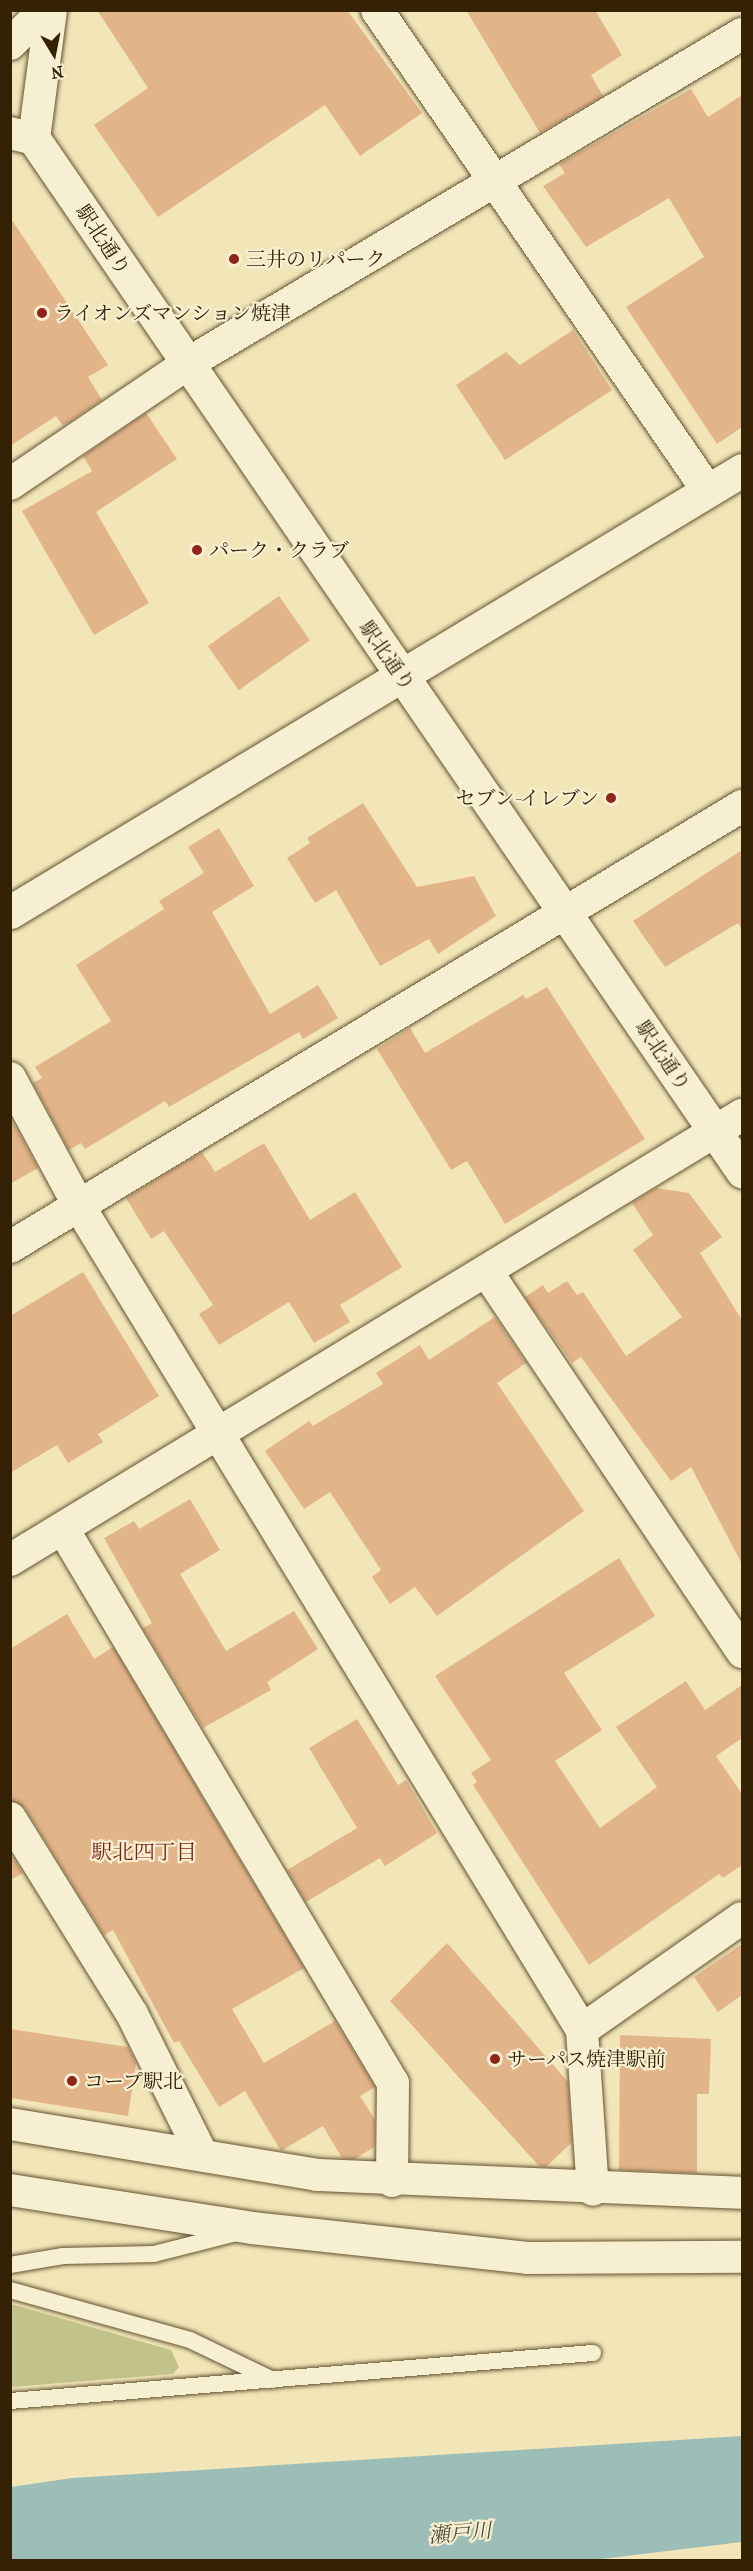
<!DOCTYPE html>
<meta charset="utf-8">
<style>
body{margin:0}
#map{position:relative;width:753px;height:2571px;overflow:hidden;background:#f2e6b8;font-family:"IM FELL French Canon","Noto Serif JP",serif}
div>[style]{position:absolute}
.green>*{inset:0;background:#c2c38a}
.water>*{inset:0;background:#9dbeb7}
.building>*{inset:0;background:#e2b48a;transform-origin:0 0}
.roads{filter:drop-shadow(0 0 2px #645231) drop-shadow(0 0 2px #645231)}
.lane>*{height:16px;margin:-8px;padding:0 8px;transform-origin:8px;border-radius:8px;background:#f7efd1}
.street>*{height:32px;margin:-16px;padding:0 16px;transform-origin:16px;border-radius:16px;background:#f7efd1}
.secondary>*{height:33px;margin:-16.5px;padding:0 16.5px;transform-origin:16.5px;border-radius:16.5px;background:#f7efd1}
.dots>*{width:16px;height:16px;translate:-50% -50%;box-sizing:border-box;border:3px solid #f7efd1;border-radius:50%}
span{translate:-50% -50%;white-space:nowrap;text-align:center;line-height:1.15;-webkit-text-stroke:4.5px #f7efd1;paint-order:stroke}
.street-label{font-size:20px;color:#352104}
.poi-label{font-size:20px;color:#352104}
.left{translate:0 -50%;text-align:left}
.right{translate:-100% -50%;text-align:right}
.neighbourhood-label{font-size:21px;color:#7a1f14}
.water-label{font-size:21px;color:#54503a;font-style:italic}
.frame{position:absolute;inset:0;border:12px solid #352104;pointer-events:none}
.north{position:absolute;left:24px;top:24px;width:60px;height:60px;-webkit-text-stroke:4px #f7efd1;paint-order:stroke;rotate:170deg;font-size:16px;font-weight:700;line-height:24px;text-align:center;color:#352104}
.north::after{content:'';display:block;margin:auto;width:21px;height:27px;background:#352104;clip-path:polygon(50% 0,100% 100%,50% 72%,0 100%)}
</style>
<div id="map">
<div class="green">
<div style="clip-path:polygon(11px 2304px,171px 2350px,179px 2367px,173px 2374px,11px 2387px)"></div>
</div>
<div class="water">
<div style="clip-path:polygon(742px 2436px,742px 2542px,593px 2560px,11px 2560px,11px 2487px,72px 2478px)"></div>
</div>
<div class="building">
<div style="clip-path:polygon(97px 10px,347px 10px,422px 113px,360px 156px,325px 105px,158px 217px,94px 125px,148px 88px)"></div>
<div style="clip-path:polygon(466px 10px,595px 10px,622px 55px,591px 75px,603px 96px,540px 133px)"></div>
<div style="clip-path:polygon(691px 89px,708px 117px,742px 95px,742px 427px,717px 444px,626px 307px,704px 257px,669px 198px,586px 247px,543px 186px,565px 173px,559px 164px)"></div>
<div style="clip-path:polygon(10px 217px,108px 365px,88px 377px,102px 400px,63px 426px,56px 416px,10px 446px)"></div>
<div style="clip-path:polygon(573px 330px,612px 390px,505px 460px,456px 385px,506px 352px,520px 365px)"></div>
<div style="clip-path:polygon(146px 413px,177px 459px,96px 512px,149px 603px,94px 635px,22px 511px,92px 471px,83px 456px)"></div>
<div style="left:279px;top:596px;width:54px;height:87px;rotate:55deg"></div>
<div style="clip-path:polygon(363px 803px,417px 887px,474px 876px,496px 916px,438px 954px,429px 939px,380px 966px,336px 890px,315px 903px,287px 858px,310px 843px,307px 838px)"></div>
<div style="clip-path:polygon(219px 828px,254px 886px,212px 912px,270px 1014px,318px 985px,338px 1018px,303px 1039px,299px 1032px,169px 1107px,165px 1101px,85px 1149px,81px 1143px,69px 1150px,33px 1083px,42px 1078px,35px 1067px,111px 1021px,76px 965px,164px 909px,159px 901px,204px 873px,188px 847px)"></div>
<div style="clip-path:polygon(742px 850px,742px 930px,738px 923px,665px 967px,633px 921px)"></div>
<div style="clip-path:polygon(547px 987px,645px 1139px,505px 1224px,467px 1161px,451px 1170px,377px 1049px,410px 1028px,425px 1053px,523px 995px,526px 999px)"></div>
<div style="clip-path:polygon(10px 1117px,38px 1168px,10px 1184px)"></div>
<div style="clip-path:polygon(264px 1143px,310px 1220px,355px 1192px,402px 1267px,340px 1305px,350px 1322px,314px 1343px,289px 1302px,219px 1345px,199px 1314px,213px 1305px,164px 1231px,151px 1239px,126px 1198px,202px 1152px,215px 1172px)"></div>
<div style="clip-path:polygon(657px 1188px,689px 1193px,722px 1237px,700px 1253px,742px 1320px,742px 1564px,691px 1467px,671px 1481px,581px 1357px,572px 1363px,525px 1297px,543px 1285px,548px 1293px,567px 1281px,577px 1295px,583px 1292px,626px 1356px,682px 1317px,633px 1250px,653px 1235px,632px 1203px)"></div>
<div style="clip-path:polygon(83px 1272px,159px 1396px,98px 1434px,103px 1442px,68px 1463px,57px 1445px,10px 1473px,10px 1316px)"></div>
<div style="clip-path:polygon(495px 1317px,526px 1363px,497px 1383px,584px 1511px,437px 1616px,415px 1587px,390px 1604px,372px 1577px,381px 1570px,330px 1492px,304px 1509px,265px 1451px,309px 1421px,313px 1426px,383px 1384px,376px 1373px,420px 1345px,429px 1360px)"></div>
<div style="clip-path:polygon(190px 1499px,220px 1550px,180px 1574px,226px 1651px,294px 1611px,318px 1649px,267px 1682px,271px 1690px,203px 1728px,143px 1628px,152px 1623px,104px 1538px,134px 1521px,139px 1529px)"></div>
<div style="clip-path:polygon(619px 1558px,655px 1616px,564px 1673px,602px 1730px,555px 1761px,600px 1828px,657px 1787px,616px 1727px,686px 1681px,705px 1710px,742px 1685px,742px 1738px,716px 1756px,742px 1794px,742px 1865px,723px 1878px,719px 1874px,589px 1965px,473px 1785px,477px 1782px,471px 1773px,491px 1760px,435px 1676px)"></div>
<div style="clip-path:polygon(67px 1614px,94px 1659px,113px 1647px,304px 1968px,232px 2009px,264px 2063px,335px 2021px,375px 2087px,360px 2096px,375px 2120px,374px 2147px,355px 2159px,342px 2158px,323px 2126px,281px 2151px,245px 2091px,219px 2107px,179px 2041px,174px 2043px,113px 1930px,104px 1935px,25px 1808px,10px 1800px,10px 1649px)"></div>
<div style="clip-path:polygon(357px 1719px,398px 1785px,406px 1780px,437px 1833px,385px 1866px,380px 1858px,306px 1902px,287px 1870px,357px 1828px,309px 1748px)"></div>
<div style="clip-path:polygon(10px 1853px,23px 1873px,10px 1880px)"></div>
<div style="clip-path:polygon(447px 1943px,568px 2082px,572px 2142px,546px 2167px,539px 2166px,390px 2001px)"></div>
<div style="clip-path:polygon(742px 1944px,742px 1995px,718px 2012px,694px 1977px)"></div>
<div style="clip-path:polygon(10px 2029px,128px 2047px,136px 2063px,128px 2116px,10px 2098px)"></div>
<div style="clip-path:polygon(620px 2035px,711px 2039px,709px 2094px,697px 2094px,697px 2173px,619px 2170px)"></div>
</div>
<div class="roads">
<div class="lane">
<div style="left:10px;top:2265px;width:54px;rotate:-9.6deg"></div>
<div style="left:63px;top:2256px;width:91px;rotate:-1.3deg"></div>
<div style="left:154px;top:2254px;width:89px;rotate:-14.3deg"></div>
<div style="left:10px;top:2290px;width:187px;rotate:15.5deg"></div>
<div style="left:190px;top:2340px;width:92px;rotate:25.7deg"></div>
<div style="left:10px;top:2401px;width:585px;rotate:-4.71deg"></div>
</div>
<div class="street">
<div style="left:377px;top:10px;width:584px;rotate:55.47deg"></div>
<div style="left:10px;top:44px;width:49px;rotate:-44.2deg"></div>
<div style="left:10px;top:133px;width:25px;rotate:14deg"></div>
<div style="left:34px;top:139px;width:130px;rotate:-82.5deg"></div>
<div style="left:10px;top:484px;width:214px;rotate:-34.1deg"></div>
<div style="left:187px;top:364px;width:646px;rotate:-30.74deg"></div>
<div style="left:10px;top:1078px;width:145px;rotate:61.7deg"></div>
<div style="left:79px;top:1206px;width:965px;rotate:58.6deg"></div>
<div style="left:582px;top:2030px;width:160px;rotate:86.1deg"></div>
<div style="left:10px;top:1247px;width:855px;rotate:-31.07deg"></div>
<div style="left:487px;top:1272px;width:458px;rotate:56.1deg"></div>
<div style="left:63px;top:1529px;width:645px;rotate:59.22deg"></div>
<div style="left:393px;top:2083px;width:98px;rotate:90.6deg"></div>
<div style="left:10px;top:1560px;width:857px;rotate:-31.3deg"></div>
<div style="left:10px;top:1818px;width:231px;rotate:58.1deg"></div>
<div style="left:132px;top:2014px;width:157px;rotate:63.6deg"></div>
<div style="left:582px;top:2030px;width:195px;rotate:-35deg"></div>
<div style="left:10px;top:2124px;width:311px;rotate:9.4deg"></div>
<div style="left:317px;top:2175px;width:425px;rotate:2.4deg"></div>
<div style="left:10px;top:2190px;width:245px;rotate:8.9deg"></div>
<div style="left:252px;top:2228px;width:277px;rotate:6.2deg"></div>
<div style="left:527px;top:2258px;width:215px;rotate:-0.3deg"></div>
</div>
<div class="secondary">
<div style="left:34px;top:139px;width:1252px;rotate:55.55deg"></div>
<div style="left:10px;top:912px;width:855px;rotate:-31.12deg"></div>
</div>
</div>
<div class="dots">
<div style="left:234px;top:259px;background:#8f2418"></div>
<div style="left:42px;top:313px;background:#8f2418"></div>
<div style="left:197px;top:550px;background:#8f2418"></div>
<div style="left:611px;top:798px;background:#8f2418"></div>
<div style="left:495px;top:2059px;background:#8f2418"></div>
<div style="left:72px;top:2081px;background:#8f2418"></div>
</div>
<div class="street-label">
<span style="left:103px;top:240px;rotate:56deg">駅北通り</span>
<span style="left:387px;top:656px;rotate:55deg">駅北通り</span>
<span style="left:663px;top:1056px;rotate:56deg">駅北通り</span>
</div>
<div class="poi-label">
<span class="left" style="left:246px;top:259px">三井のリパーク</span>
<span class="left" style="left:54px;top:313px">ライオンズマンション焼津</span>
<span class="left" style="left:209px;top:550px">パーク・クラブ</span>
<span class="right" style="left:599px;top:798px">セブン-イレブン</span>
<span class="left" style="left:507px;top:2059px">サーパス焼津駅前</span>
<span class="left" style="left:84px;top:2081px">コープ駅北</span>
</div>
<div class="neighbourhood-label">
<span style="left:144px;top:1852px">駅北四丁目</span>
</div>
<div class="water-label">
<span style="left:460px;top:2533px;rotate:-5deg">瀬戸川</span>
</div>
<div class="frame"></div>
<div class="north">N</div>
</div>
